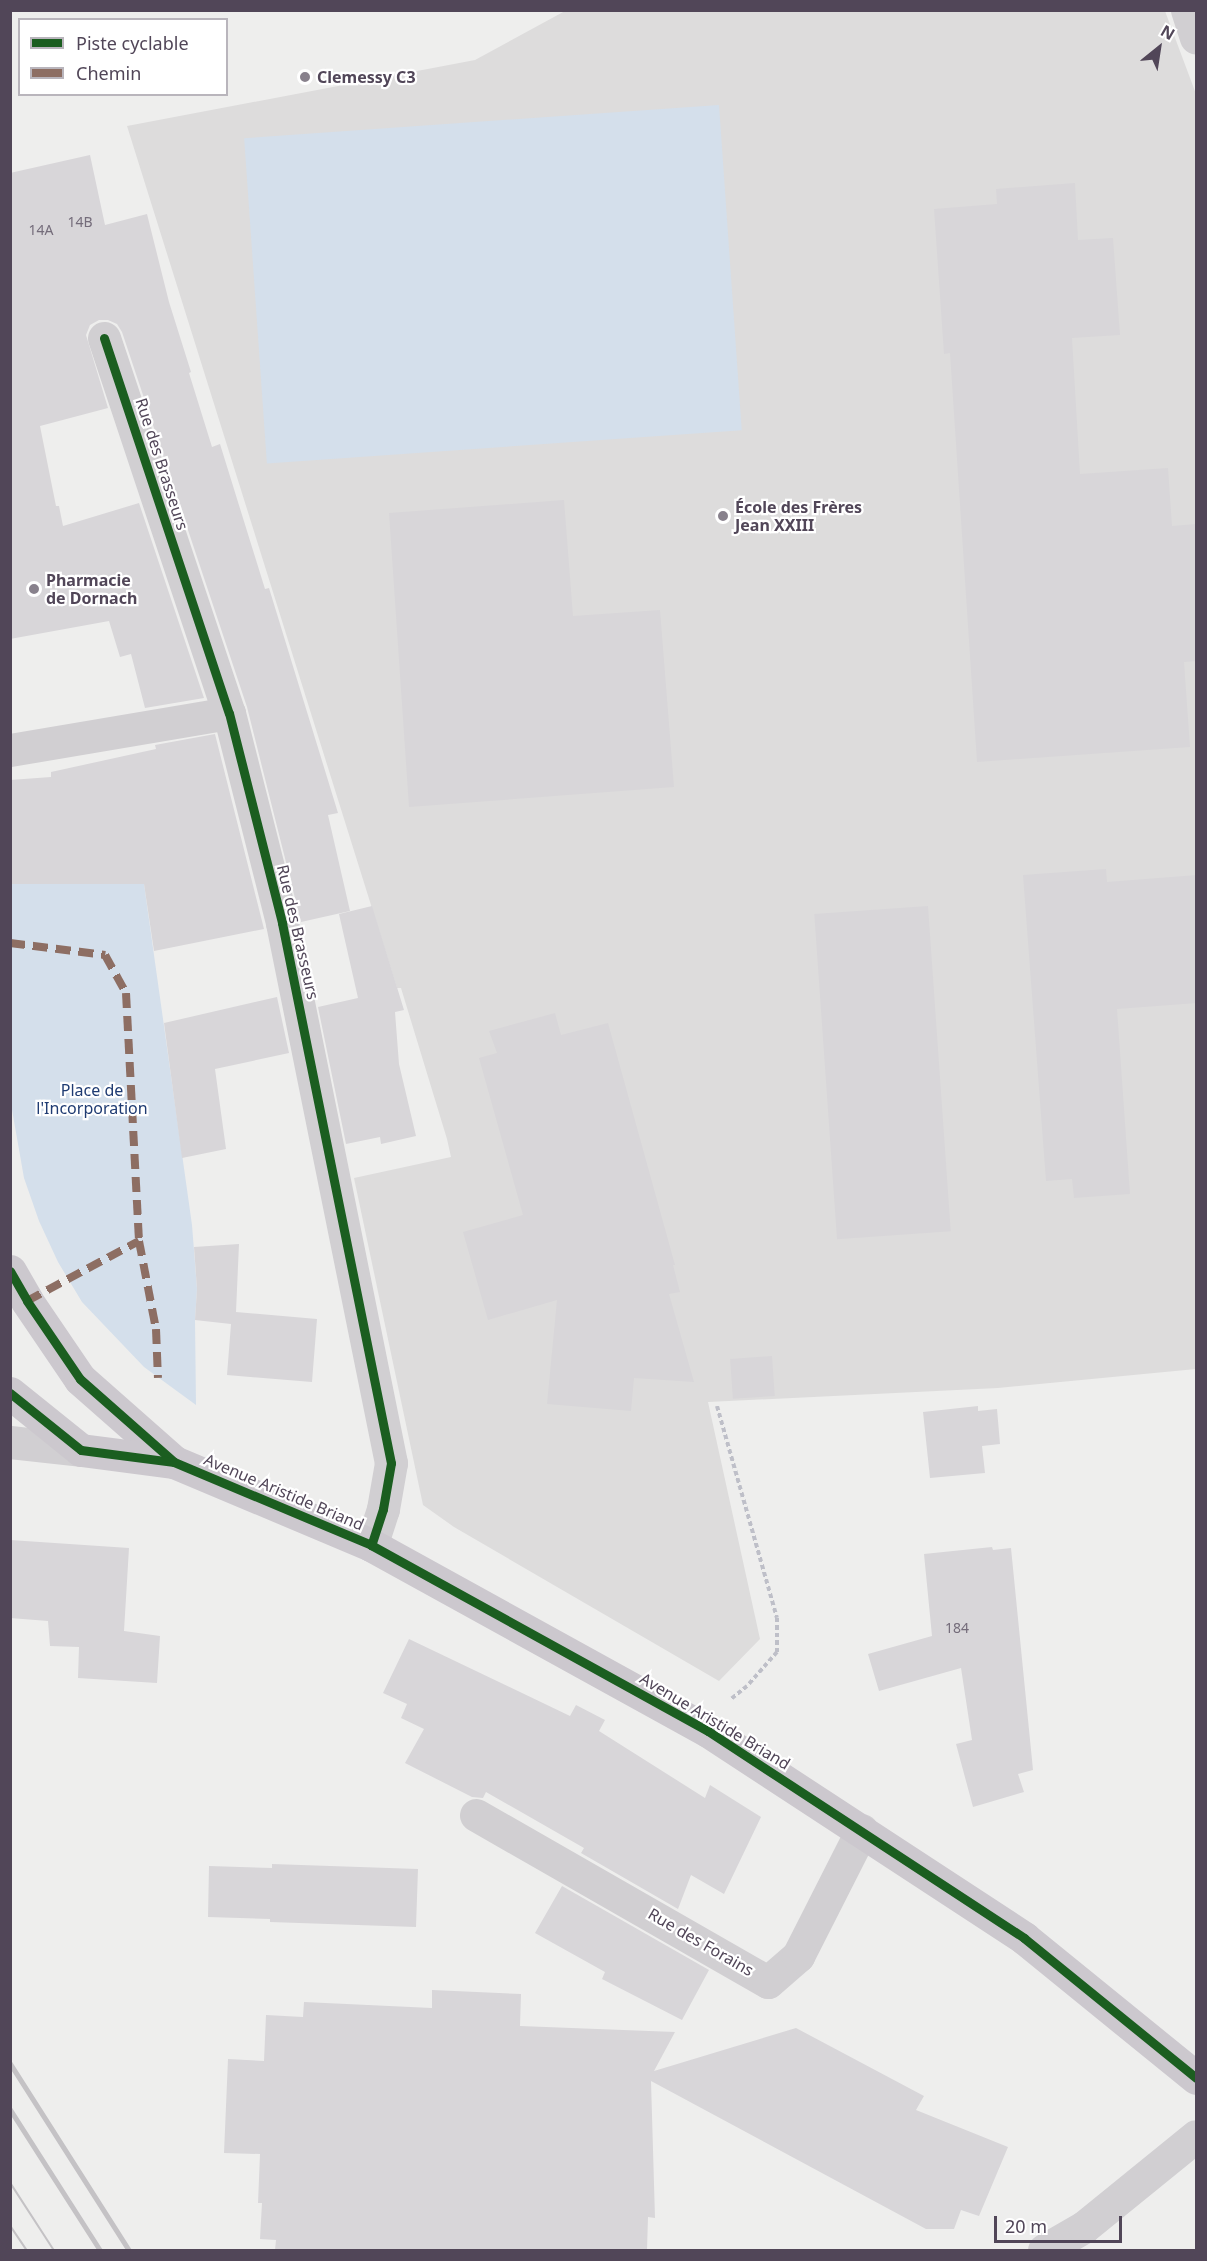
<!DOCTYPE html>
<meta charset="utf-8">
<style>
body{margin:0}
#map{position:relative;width:1207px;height:2261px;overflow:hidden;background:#eeeeed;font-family:"Noto Sans",sans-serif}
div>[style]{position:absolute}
.education>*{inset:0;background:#dddcdc}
.green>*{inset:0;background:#d4dfeb;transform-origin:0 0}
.building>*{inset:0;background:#d8d6d9;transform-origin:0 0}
.path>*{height:4px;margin-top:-2px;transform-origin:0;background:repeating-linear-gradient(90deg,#bebfc8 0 4.5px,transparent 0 7.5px)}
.minor>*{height:33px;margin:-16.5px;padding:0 16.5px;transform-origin:16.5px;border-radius:16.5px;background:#d1cfd2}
.primary>*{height:33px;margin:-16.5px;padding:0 16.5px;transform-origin:16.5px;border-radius:16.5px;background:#ccc8ce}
.tram>*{height:1.5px;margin:-0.75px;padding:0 0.75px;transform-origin:0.75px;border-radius:0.75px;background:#c4c2c5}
.rail>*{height:4.5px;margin:-2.25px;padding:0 2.25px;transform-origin:2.25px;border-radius:2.25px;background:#c4c2c5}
.quiet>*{height:8px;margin-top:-4px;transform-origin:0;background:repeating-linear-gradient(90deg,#8d6e63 0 15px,transparent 0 23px)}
.cycleway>*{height:9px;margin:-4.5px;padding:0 4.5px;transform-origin:4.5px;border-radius:4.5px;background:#1b5e20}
.dots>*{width:16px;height:16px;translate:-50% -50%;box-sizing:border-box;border:3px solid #fff;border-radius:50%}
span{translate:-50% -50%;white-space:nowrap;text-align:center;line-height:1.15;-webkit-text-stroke:4.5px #fff;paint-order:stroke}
.number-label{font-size:14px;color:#746c7a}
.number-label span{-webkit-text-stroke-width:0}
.poi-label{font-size:16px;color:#514658;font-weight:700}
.left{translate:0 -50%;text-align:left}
.street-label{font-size:16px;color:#514658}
.park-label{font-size:16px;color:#1f3b72}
.frame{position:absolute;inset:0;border:12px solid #514658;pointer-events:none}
.legend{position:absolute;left:18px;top:18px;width:210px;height:78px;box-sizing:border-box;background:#fff;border:2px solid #b9b5bc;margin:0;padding:8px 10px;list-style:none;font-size:18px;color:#514658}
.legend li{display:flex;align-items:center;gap:12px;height:30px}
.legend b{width:30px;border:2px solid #b9b5bc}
.north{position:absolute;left:1129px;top:18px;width:60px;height:60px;-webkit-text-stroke:4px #fff;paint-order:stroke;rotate:30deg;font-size:16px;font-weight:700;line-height:24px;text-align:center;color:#514658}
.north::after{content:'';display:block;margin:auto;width:21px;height:27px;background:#514658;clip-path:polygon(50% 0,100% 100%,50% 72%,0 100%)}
.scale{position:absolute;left:994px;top:2216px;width:128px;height:27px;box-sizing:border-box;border:3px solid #514658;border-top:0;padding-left:8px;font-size:18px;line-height:21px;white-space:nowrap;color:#514658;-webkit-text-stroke:4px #fff;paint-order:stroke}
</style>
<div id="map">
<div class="education">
<div style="clip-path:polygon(565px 11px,1165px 11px,1196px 94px,1196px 1369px,998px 1388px,708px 1402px,760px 1639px,719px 1681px,454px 1527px,423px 1505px,354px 1178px,451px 1157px,447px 1139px,401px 988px,397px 988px,127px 126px,475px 60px)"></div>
</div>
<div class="green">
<div style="left:719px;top:105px;width:326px;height:476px;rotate:86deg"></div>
<div style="clip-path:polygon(10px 884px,144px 884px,192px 1225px,197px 1289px,195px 1320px,196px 1405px,144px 1367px,82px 1302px,58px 1262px,39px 1221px,24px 1178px,11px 1104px)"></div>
</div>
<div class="building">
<div style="clip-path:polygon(90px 155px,105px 225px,147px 214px,169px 302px,191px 372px,189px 373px,212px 447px,220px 444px,265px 589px,269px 588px,338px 813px,328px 815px,350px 911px,301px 922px,247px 707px,122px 332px,117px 324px,108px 320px,99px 320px,90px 325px,86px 335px,108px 408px,40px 426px,56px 506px,59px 506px,63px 526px,139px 503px,204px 698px,145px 708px,131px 654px,120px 657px,109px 621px,10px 639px,10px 173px)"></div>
<div style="clip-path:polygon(1075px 183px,1078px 240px,1113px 238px,1120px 335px,1072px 338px,1080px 474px,1168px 468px,1172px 526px,1196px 524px,1197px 661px,1184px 662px,1190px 747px,977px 762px,950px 353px,944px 354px,934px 209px,997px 204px,996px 189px)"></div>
<div style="clip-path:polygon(564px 500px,573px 616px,660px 610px,674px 787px,409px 807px,389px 513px)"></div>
<div style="clip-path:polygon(215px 734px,264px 929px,154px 951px,144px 884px,10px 884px,10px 780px,51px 777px,51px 772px,156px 749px,155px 745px)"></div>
<div style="clip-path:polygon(1106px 869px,1107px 882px,1197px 875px,1197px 1003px,1117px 1009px,1130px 1194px,1074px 1198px,1072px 1179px,1046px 1181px,1023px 875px)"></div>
<div style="clip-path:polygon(372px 906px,404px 1010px,395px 1012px,399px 1064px,416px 1136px,381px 1144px,380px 1137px,346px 1144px,318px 1007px,358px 998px,339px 914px)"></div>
<div style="left:928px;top:906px;width:326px;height:114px;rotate:86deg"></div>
<div style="clip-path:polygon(277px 997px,289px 1053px,215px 1069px,226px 1149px,182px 1158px,164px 1023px)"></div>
<div style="clip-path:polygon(555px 1013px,561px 1035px,608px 1023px,675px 1265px,673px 1265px,680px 1292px,669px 1294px,694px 1382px,634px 1378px,631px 1411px,547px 1404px,557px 1300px,488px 1320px,463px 1232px,523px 1215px,479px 1058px,497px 1053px,489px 1031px)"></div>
<div style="clip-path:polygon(239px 1244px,236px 1312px,317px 1319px,312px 1382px,227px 1375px,231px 1324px,195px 1320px,197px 1289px,194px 1247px)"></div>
<div style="left:772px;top:1356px;width:40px;height:42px;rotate:86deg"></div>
<div style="clip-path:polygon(978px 1406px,978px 1411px,997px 1409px,1000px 1444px,982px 1446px,985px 1473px,930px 1478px,923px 1412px)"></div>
<div style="clip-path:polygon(10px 1540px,129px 1548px,124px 1631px,160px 1636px,157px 1683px,78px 1678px,79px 1647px,50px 1646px,48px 1621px,10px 1618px)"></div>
<div style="clip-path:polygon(992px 1547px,993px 1550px,1011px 1548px,1033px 1770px,1018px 1774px,1024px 1792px,973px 1807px,956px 1744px,972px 1740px,961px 1668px,879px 1691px,868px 1654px,932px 1636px,924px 1554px)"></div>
<div style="clip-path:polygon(409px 1639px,570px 1716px,576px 1705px,605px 1720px,599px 1731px,705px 1798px,710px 1785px,761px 1817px,724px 1894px,691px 1875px,678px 1909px,581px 1853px,584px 1848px,486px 1792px,483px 1798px,472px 1797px,405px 1763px,424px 1729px,401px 1718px,407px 1704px,383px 1693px)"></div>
<div style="clip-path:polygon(272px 1864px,418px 1869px,416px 1927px,270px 1922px,270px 1919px,208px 1917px,209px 1866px,272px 1868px)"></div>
<div style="clip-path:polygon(562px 1886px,709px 1970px,682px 2020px,602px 1979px,605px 1972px,535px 1933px)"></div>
<div style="clip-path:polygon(432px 1990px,521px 1994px,520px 2026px,675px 2032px,654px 2071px,796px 2028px,924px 2096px,916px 2110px,1008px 2147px,979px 2216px,961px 2210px,954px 2229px,926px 2229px,651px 2081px,655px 2218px,648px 2217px,647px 2250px,275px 2250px,276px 2240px,260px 2239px,262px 2203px,258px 2203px,260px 2154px,224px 2153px,228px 2059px,264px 2061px,266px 2015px,303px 2017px,304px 2002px,432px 2008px)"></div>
</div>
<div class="path">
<div style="left:717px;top:1406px;width:220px;rotate:74.2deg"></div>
<div style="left:777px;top:1618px;width:34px;rotate:90deg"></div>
<div style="left:777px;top:1652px;width:45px;rotate:131.4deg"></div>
<div style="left:747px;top:1686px;width:21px;rotate:141deg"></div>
</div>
<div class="minor">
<div style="left:1187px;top:10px;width:29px;rotate:72deg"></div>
<div style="left:104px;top:338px;width:395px;rotate:71.6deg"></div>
<div style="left:229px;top:713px;width:217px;rotate:75.8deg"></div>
<div style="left:282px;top:923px;width:551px;rotate:78.59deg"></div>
<div style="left:391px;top:1463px;width:47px;rotate:99.9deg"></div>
<div style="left:383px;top:1509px;width:38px;rotate:108deg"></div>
<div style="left:10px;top:750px;width:222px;rotate:-9.6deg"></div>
<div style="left:10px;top:1442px;width:71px;rotate:6.4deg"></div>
<div style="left:476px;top:1815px;width:336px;rotate:29.8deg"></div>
<div style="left:768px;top:1982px;width:40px;rotate:-41deg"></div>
<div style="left:798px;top:1956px;width:141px;rotate:-63.1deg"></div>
<div style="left:1044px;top:2250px;width:46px;rotate:-29.9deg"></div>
<div style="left:1084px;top:2227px;width:144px;rotate:-39.1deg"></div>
</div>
<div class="primary">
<div style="left:10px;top:1271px;width:34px;rotate:60deg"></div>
<div style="left:27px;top:1301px;width:94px;rotate:55.8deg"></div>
<div style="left:80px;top:1379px;width:125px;rotate:41.4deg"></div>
<div style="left:10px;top:1393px;width:91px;rotate:38.8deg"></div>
<div style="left:81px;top:1450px;width:94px;rotate:7.4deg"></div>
<div style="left:174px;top:1462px;width:214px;rotate:22.8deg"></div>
<div style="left:371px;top:1545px;width:385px;rotate:28.9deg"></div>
<div style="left:708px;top:1731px;width:378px;rotate:33.2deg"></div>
<div style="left:1024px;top:1938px;width:222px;rotate:39.1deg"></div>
</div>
<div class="tram">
<div style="left:10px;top:2182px;width:81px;rotate:57.1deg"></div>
<div style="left:10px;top:2225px;width:30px;rotate:56deg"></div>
</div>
<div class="rail">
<div style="left:10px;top:2063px;width:222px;rotate:57.5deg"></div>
<div style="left:10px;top:2109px;width:167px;rotate:57.4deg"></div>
</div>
<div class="quiet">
<div style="left:10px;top:943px;width:96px;rotate:7.2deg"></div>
<div style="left:105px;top:955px;width:43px;rotate:61.1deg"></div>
<div style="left:126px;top:993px;width:248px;rotate:87deg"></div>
<div style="left:139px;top:1241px;width:90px;rotate:79.1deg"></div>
<div style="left:156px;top:1329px;width:49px;rotate:87.7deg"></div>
<div style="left:27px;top:1301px;width:127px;rotate:-28.2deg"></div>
</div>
<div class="cycleway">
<div style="left:104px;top:338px;width:395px;rotate:71.6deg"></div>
<div style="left:229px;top:713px;width:217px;rotate:75.8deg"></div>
<div style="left:282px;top:923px;width:551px;rotate:78.59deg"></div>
<div style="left:391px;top:1463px;width:47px;rotate:99.9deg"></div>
<div style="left:383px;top:1509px;width:38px;rotate:108deg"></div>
<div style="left:10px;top:1271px;width:34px;rotate:60deg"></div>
<div style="left:27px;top:1301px;width:94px;rotate:55.8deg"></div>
<div style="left:80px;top:1379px;width:125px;rotate:41.4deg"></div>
<div style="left:10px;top:1393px;width:91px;rotate:38.8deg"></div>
<div style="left:81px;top:1450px;width:94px;rotate:7.4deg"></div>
<div style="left:174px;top:1462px;width:214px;rotate:22.8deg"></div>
<div style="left:371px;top:1545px;width:385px;rotate:28.9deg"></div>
<div style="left:708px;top:1731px;width:378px;rotate:33.2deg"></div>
<div style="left:1024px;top:1938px;width:222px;rotate:39.1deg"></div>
</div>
<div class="dots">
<div style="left:305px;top:77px;background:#88818c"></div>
<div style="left:723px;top:516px;background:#88818c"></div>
<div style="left:34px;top:589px;background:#88818c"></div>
</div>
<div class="number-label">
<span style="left:80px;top:222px">14B</span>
<span style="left:41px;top:230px">14A</span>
<span style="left:957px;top:1628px">184</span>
</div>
<div class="poi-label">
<span class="left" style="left:317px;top:77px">Clemessy C3</span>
<span class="left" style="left:735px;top:516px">École des Frères<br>Jean XXIII</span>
<span class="left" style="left:46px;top:589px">Pharmacie<br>de Dornach</span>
</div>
<div class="street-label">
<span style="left:162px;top:464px;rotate:72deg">Rue des Brasseurs</span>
<span style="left:298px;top:932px;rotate:77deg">Rue des Brasseurs</span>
<span style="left:284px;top:1492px;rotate:23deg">Avenue Aristide Briand</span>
<span style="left:715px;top:1721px;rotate:31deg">Avenue Aristide Briand</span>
<span style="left:701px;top:1942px;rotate:30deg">Rue des Forains</span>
</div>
<div class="park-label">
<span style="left:92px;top:1099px">Place de<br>l'Incorporation</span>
</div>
<div class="frame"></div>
<ul class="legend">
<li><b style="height:8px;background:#1b5e20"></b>Piste cyclable</li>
<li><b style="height:8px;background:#8d6e63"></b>Chemin</li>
</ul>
<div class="north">N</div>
<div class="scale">20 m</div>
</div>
